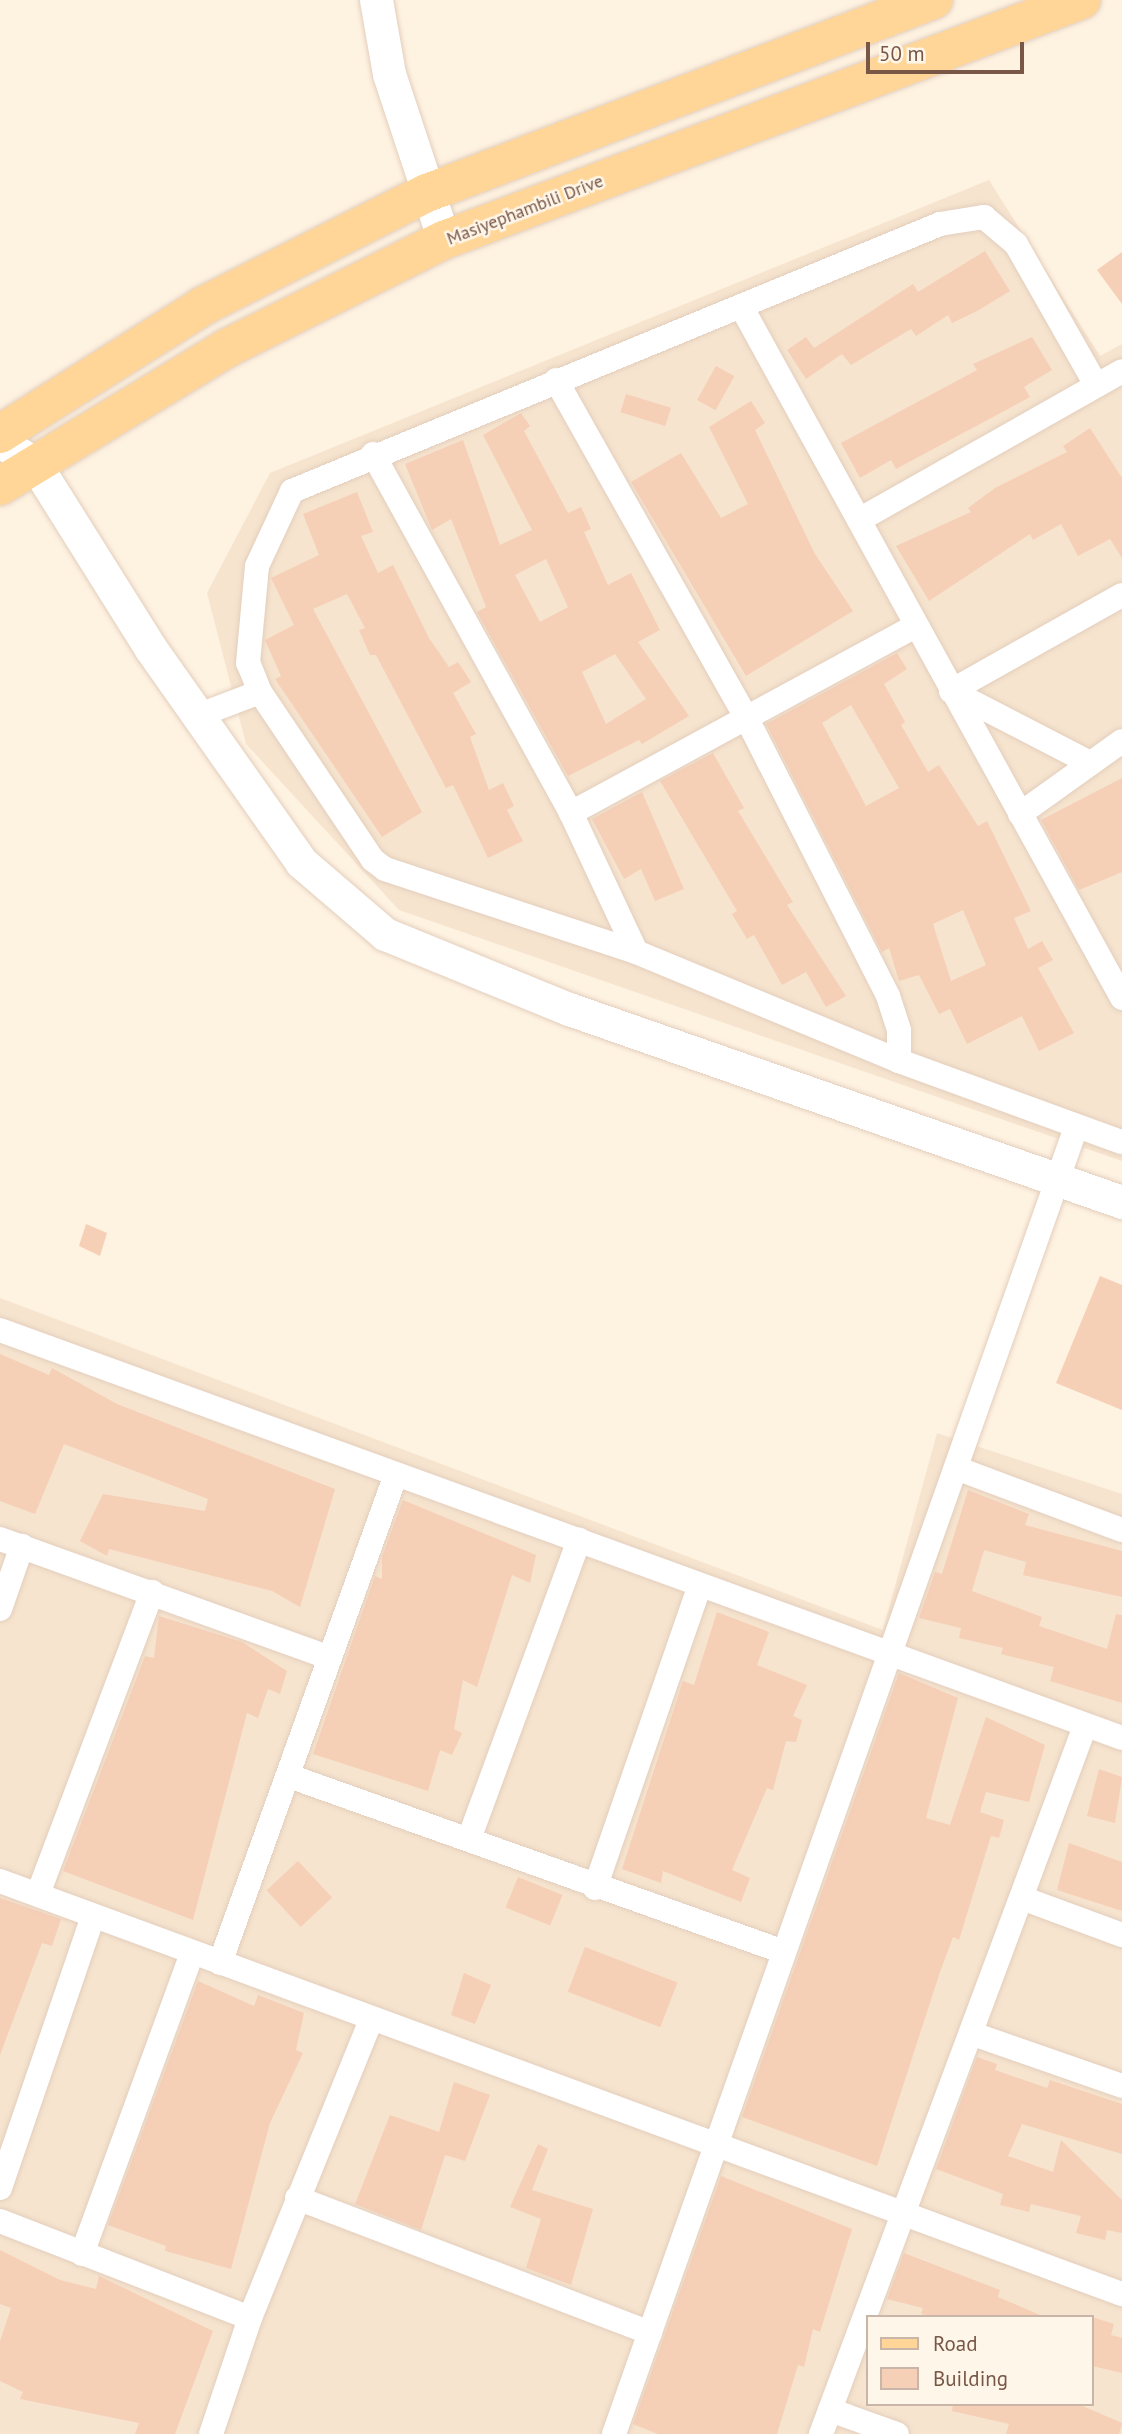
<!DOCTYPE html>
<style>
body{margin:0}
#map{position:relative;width:1122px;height:2434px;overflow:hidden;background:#fef2e1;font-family:"PT Sans",sans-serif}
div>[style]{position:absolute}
.residential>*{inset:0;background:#f6e4cf}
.building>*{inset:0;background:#f6cfb7;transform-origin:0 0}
.roads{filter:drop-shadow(0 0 2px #e3cebc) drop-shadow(0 0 2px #e3cebc)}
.street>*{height:24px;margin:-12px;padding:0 12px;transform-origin:12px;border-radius:12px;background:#fff}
.secondary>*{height:33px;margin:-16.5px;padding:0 16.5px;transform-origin:16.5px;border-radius:16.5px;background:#fff}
.primary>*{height:38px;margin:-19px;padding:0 19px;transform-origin:19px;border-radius:19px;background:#ffd698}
span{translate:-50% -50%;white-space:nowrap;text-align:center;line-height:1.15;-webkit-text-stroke:5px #fff6ea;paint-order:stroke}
.street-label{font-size:18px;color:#785746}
.legend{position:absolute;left:866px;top:2315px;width:228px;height:91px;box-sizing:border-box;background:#fff6ea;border:2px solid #c9b6a8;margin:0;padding:9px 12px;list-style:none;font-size:21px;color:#785746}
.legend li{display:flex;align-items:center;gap:14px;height:35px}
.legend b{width:35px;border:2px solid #c9b6a8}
.scale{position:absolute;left:866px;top:42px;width:158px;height:32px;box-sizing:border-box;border:4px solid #785746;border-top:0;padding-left:9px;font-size:21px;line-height:24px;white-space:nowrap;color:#785746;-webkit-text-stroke:5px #fff6ea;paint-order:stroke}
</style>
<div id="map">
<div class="residential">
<div style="clip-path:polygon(989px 180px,1100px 356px,1122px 344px,1122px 1161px,399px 910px,246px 744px,207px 593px,270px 473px)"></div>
<div style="clip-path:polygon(evenodd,0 1298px,883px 1630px,937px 1433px,1122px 1494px,1122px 2434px,0 2434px,0 1298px,868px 2317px,1092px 2317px,1092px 2404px,868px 2404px,868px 2317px)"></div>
</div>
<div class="building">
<div style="clip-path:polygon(985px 251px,1010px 291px,977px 311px,952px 323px,948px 315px,916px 336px,911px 329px,851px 365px,842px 354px,806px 379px,787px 350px,806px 337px,814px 348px,913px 284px,918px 292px)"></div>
<div style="clip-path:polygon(1122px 252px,1122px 304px,1097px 270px)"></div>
<div style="clip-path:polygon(1032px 337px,1052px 370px,1024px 387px,1030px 397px,896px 469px,891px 460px,860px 478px,841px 443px,977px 370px,973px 364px)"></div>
<div style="left:716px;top:366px;width:21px;height:39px;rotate:29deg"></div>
<div style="left:626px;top:394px;width:47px;height:19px;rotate:17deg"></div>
<div style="clip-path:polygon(751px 401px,765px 423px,755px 430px,815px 554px,853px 611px,746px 676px,631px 482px,681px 453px,721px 518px,748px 504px,709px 427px)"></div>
<div style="clip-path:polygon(evenodd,521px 413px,530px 426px,524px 431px,568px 513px,581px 507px,591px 529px,584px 532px,608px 585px,631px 573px,660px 630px,638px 642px,689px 716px,642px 744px,639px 740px,568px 776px,477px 612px,486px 607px,451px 519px,432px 530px,405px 464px,463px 440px,500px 545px,532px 530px,483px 435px,521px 413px,546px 559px,568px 607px,540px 622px,515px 575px,546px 559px,521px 413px,615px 654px,646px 699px,606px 724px,582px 672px,615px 654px)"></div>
<div style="clip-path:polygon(1090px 428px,1122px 478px,1122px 558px,1110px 539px,1078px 556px,1061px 524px,1033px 540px,1030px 534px,929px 601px,896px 546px,971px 512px,968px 508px,995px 488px,1067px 452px,1063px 446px)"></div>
<div style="clip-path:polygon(357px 492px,373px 532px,361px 536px,378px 573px,393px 565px,429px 638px,449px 667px,458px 662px,471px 682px,453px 693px,476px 734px,470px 737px,489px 790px,503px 783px,514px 806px,507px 810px,523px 841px,488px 858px,453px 785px,446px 788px,376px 655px,370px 655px,359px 630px,365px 628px,347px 594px,313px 609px,422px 812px,382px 837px,275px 679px,281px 676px,265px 640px,294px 625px,271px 578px,319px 555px,303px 514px)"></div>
<div style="clip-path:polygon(evenodd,897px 653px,907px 669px,884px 684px,905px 722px,901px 725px,928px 772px,939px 765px,978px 826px,987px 821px,1031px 911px,1014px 918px,1028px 949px,1042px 941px,1053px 960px,1038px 968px,1074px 1033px,1039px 1051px,1022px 1016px,967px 1044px,950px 1009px,939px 1014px,919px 975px,899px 981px,889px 948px,882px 952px,766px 724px,897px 653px,851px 705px,899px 788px,866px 806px,822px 723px,851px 705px,897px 653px,963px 910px,986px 965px,951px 981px,933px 924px,963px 910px)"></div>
<div style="clip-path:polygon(713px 753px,744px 808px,738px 811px,793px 902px,787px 905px,846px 996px,826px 1007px,806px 972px,782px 985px,754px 935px,747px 939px,732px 914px,737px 911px,660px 781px)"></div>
<div style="clip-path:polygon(1122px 778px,1122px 872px,1079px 890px,1041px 820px)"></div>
<div style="clip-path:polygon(642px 792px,684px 889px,655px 901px,641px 869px,624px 879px,592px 819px)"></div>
<div style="clip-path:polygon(86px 1224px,107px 1233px,100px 1256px,79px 1246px)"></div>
<div style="clip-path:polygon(1100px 1276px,1122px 1285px,1122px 1410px,1056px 1383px)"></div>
<div style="clip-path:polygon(0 1354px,49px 1375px,52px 1368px,117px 1404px,335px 1489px,300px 1607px,272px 1591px,109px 1549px,107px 1556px,80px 1541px,103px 1494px,205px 1511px,208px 1499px,64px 1444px,35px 1514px,0 1501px)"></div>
<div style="clip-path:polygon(968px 1490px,1029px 1514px,1025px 1525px,1122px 1551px,1122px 1597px,1023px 1575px,1026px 1562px,984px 1550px,972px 1591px,1042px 1617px,1039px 1626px,1107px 1649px,1116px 1614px,1122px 1615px,1122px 1703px,1050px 1681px,1054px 1667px,1001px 1654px,1003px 1648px,959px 1638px,961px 1628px,919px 1618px,935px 1572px,942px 1574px)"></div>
<div style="clip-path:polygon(403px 1500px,536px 1555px,530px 1583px,512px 1575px,477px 1687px,463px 1680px,454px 1729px,462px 1733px,452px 1755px,440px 1750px,428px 1791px,313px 1754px,375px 1576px,382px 1579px,382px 1557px)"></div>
<div style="clip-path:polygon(717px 1612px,769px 1632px,757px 1665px,807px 1685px,793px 1716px,802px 1720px,796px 1742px,786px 1741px,773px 1790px,767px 1788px,732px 1870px,750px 1878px,741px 1902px,663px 1871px,661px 1883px,622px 1869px,683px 1681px,694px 1685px)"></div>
<div style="clip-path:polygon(159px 1616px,242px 1642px,287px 1671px,280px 1694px,268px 1689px,258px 1718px,247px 1713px,193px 1920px,63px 1871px,145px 1656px,154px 1658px)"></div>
<div style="clip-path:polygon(899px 1673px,958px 1698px,926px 1818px,950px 1825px,986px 1717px,1045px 1745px,1029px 1802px,986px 1792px,980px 1812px,1004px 1820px,999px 1838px,991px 1836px,959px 1940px,953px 1937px,940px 1972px,877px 2166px,742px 2117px)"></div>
<div style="clip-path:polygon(1099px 1769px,1122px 1777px,1115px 1823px,1087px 1816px)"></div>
<div style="clip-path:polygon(1069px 1843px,1122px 1862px,1122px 1911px,1057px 1890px)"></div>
<div style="left:298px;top:1861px;width:50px;height:43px;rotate:47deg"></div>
<div style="left:518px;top:1877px;width:48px;height:33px;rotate:22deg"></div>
<div style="clip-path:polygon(0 1898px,61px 1919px,52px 1946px,42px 1943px,0 2055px)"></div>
<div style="left:585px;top:1947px;width:99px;height:48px;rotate:21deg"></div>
<div style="clip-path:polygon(464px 1973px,491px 1985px,475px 2024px,451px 2015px)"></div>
<div style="clip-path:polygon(198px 1981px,254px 2006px,258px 1995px,304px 2013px,296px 2050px,303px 2053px,270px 2123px,231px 2269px,165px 2251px,166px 2246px,108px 2225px)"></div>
<div style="clip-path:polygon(977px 2057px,997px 2064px,995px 2070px,1047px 2088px,1050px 2080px,1122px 2104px,1122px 2154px,1022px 2124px,1008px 2156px,1053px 2172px,1061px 2140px,1122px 2200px,1122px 2233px,1107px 2230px,1105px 2240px,1076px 2233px,1081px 2216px,1031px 2204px,1029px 2212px,1000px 2205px,1003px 2194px,936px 2169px)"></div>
<div style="clip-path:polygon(454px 2082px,490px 2095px,465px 2161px,445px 2155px,421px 2230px,355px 2204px,390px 2115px,439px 2132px)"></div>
<div style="clip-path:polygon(538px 2144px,548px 2149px,532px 2190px,593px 2209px,571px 2285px,526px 2268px,541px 2219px,510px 2207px)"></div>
<div style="clip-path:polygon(721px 2176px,852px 2229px,820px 2332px,813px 2329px,804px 2367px,798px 2365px,777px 2434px,658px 2434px,633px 2424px)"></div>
<div style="clip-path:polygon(0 2250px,60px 2280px,96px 2289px,99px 2276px,213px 2331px,175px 2434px,135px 2434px,139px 2423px,20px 2399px,23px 2392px,0 2381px,0 2341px,11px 2308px,0 2304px)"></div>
<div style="clip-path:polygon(904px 2253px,1000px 2290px,998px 2297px,1045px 2317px,934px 2317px,921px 2314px,923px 2308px,887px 2299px)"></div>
<div style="clip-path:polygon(1092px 2317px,1114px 2324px,1111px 2335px,1122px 2338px,1122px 2373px,1092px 2366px)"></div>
<div style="clip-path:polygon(953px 2404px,1078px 2404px,1122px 2423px,1119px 2434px,1006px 2434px,1009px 2424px,952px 2411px)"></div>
</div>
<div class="roads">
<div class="street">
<div style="left:741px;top:306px;width:790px;rotate:61.16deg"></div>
<div style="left:556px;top:380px;width:389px;rotate:60.6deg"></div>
<div style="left:747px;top:719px;width:311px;rotate:63deg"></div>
<div style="left:888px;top:996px;width:36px;rotate:72deg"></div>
<div style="left:899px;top:1030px;width:31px;rotate:90deg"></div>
<div style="left:373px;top:454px;width:410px;rotate:61.1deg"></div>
<div style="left:571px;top:813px;width:153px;rotate:64.9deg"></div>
<div style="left:859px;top:520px;width:302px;rotate:-29.5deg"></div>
<div style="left:951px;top:691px;width:196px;rotate:-29.3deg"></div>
<div style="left:951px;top:691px;width:152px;rotate:27.4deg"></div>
<div style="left:260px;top:692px;width:202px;rotate:56.1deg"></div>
<div style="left:373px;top:860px;width:15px;rotate:37deg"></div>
<div style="left:385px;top:869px;width:264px;rotate:18.3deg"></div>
<div style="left:636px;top:952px;width:285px;rotate:22.5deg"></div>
<div style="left:899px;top:1061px;width:237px;rotate:20deg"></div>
<div style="left:197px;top:716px;width:67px;rotate:-20.9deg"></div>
<div style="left:260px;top:692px;width:31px;rotate:-112deg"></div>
<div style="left:248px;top:663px;width:97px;rotate:-84.7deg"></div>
<div style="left:257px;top:566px;width:83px;rotate:-65deg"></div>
<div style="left:292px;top:491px;width:701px;rotate:-22.39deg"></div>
<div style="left:940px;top:224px;width:45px;rotate:-9deg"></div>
<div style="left:984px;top:217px;width:42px;rotate:40.2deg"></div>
<div style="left:1016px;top:244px;width:162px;rotate:60.4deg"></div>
<div style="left:571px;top:813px;width:392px;rotate:-28.5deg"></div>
<div style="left:1020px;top:814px;width:125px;rotate:-35.6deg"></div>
<div style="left:0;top:1330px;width:1194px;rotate:19.98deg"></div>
<div style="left:956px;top:1468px;width:177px;rotate:20.5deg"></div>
<div style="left:0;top:1539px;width:349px;rotate:19.8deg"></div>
<div style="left:0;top:1609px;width:67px;rotate:-70.8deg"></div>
<div style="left:289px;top:1776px;width:525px;rotate:19.57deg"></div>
<div style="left:469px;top:1839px;width:319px;rotate:-69.8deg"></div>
<div style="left:0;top:1881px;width:1196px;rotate:20.21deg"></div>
<div style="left:595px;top:1888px;width:318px;rotate:-70.9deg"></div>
<div style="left:38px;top:1894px;width:323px;rotate:-69.3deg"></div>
<div style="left:1022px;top:1898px;width:107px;rotate:20.3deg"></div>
<div style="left:220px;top:1963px;width:517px;rotate:-70.2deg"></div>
<div style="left:973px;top:2034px;width:158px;rotate:19.2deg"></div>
<div style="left:0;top:2188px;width:287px;rotate:-71.1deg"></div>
<div style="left:297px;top:2198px;width:378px;rotate:20.9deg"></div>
<div style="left:0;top:2221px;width:268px;rotate:21.2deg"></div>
<div style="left:82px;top:2254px;width:320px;rotate:-69.9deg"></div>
<div style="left:830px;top:2410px;width:71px;rotate:19.7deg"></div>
<div style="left:211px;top:2434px;width:122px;rotate:-71.4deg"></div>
<div style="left:250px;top:2318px;width:322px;rotate:-67.9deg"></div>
<div style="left:614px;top:2434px;width:1386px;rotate:-70.53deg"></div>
<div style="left:821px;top:2434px;width:756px;rotate:-69.55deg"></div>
</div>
<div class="secondary">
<div style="left:376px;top:0;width:75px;rotate:80deg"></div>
<div style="left:389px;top:74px;width:175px;rotate:71.7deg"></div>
<div style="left:0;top:441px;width:42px;rotate:33.3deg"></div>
<div style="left:35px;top:464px;width:218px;rotate:57.9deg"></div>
<div style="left:151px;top:649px;width:261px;rotate:54.8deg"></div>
<div style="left:301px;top:862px;width:111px;rotate:40.6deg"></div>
<div style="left:385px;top:934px;width:199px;rotate:22.2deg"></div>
<div style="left:569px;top:1009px;width:586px;rotate:19.24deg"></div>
</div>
<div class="primary">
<div style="left:0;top:434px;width:240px;rotate:-32.2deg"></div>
<div style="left:203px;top:306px;width:251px;rotate:-26.8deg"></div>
<div style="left:427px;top:193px;width:542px;rotate:-20.88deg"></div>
<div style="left:0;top:486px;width:266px;rotate:-31.3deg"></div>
<div style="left:227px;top:348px;width:242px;rotate:-26.5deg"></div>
<div style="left:444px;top:240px;width:681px;rotate:-20.64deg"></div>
</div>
</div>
<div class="street-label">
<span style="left:525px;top:210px;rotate:-21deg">Masiyephambili Drive</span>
</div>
<ul class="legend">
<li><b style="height:9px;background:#ffd698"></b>Road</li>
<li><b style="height:19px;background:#f6cfb7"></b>Building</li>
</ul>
<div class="scale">50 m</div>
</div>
